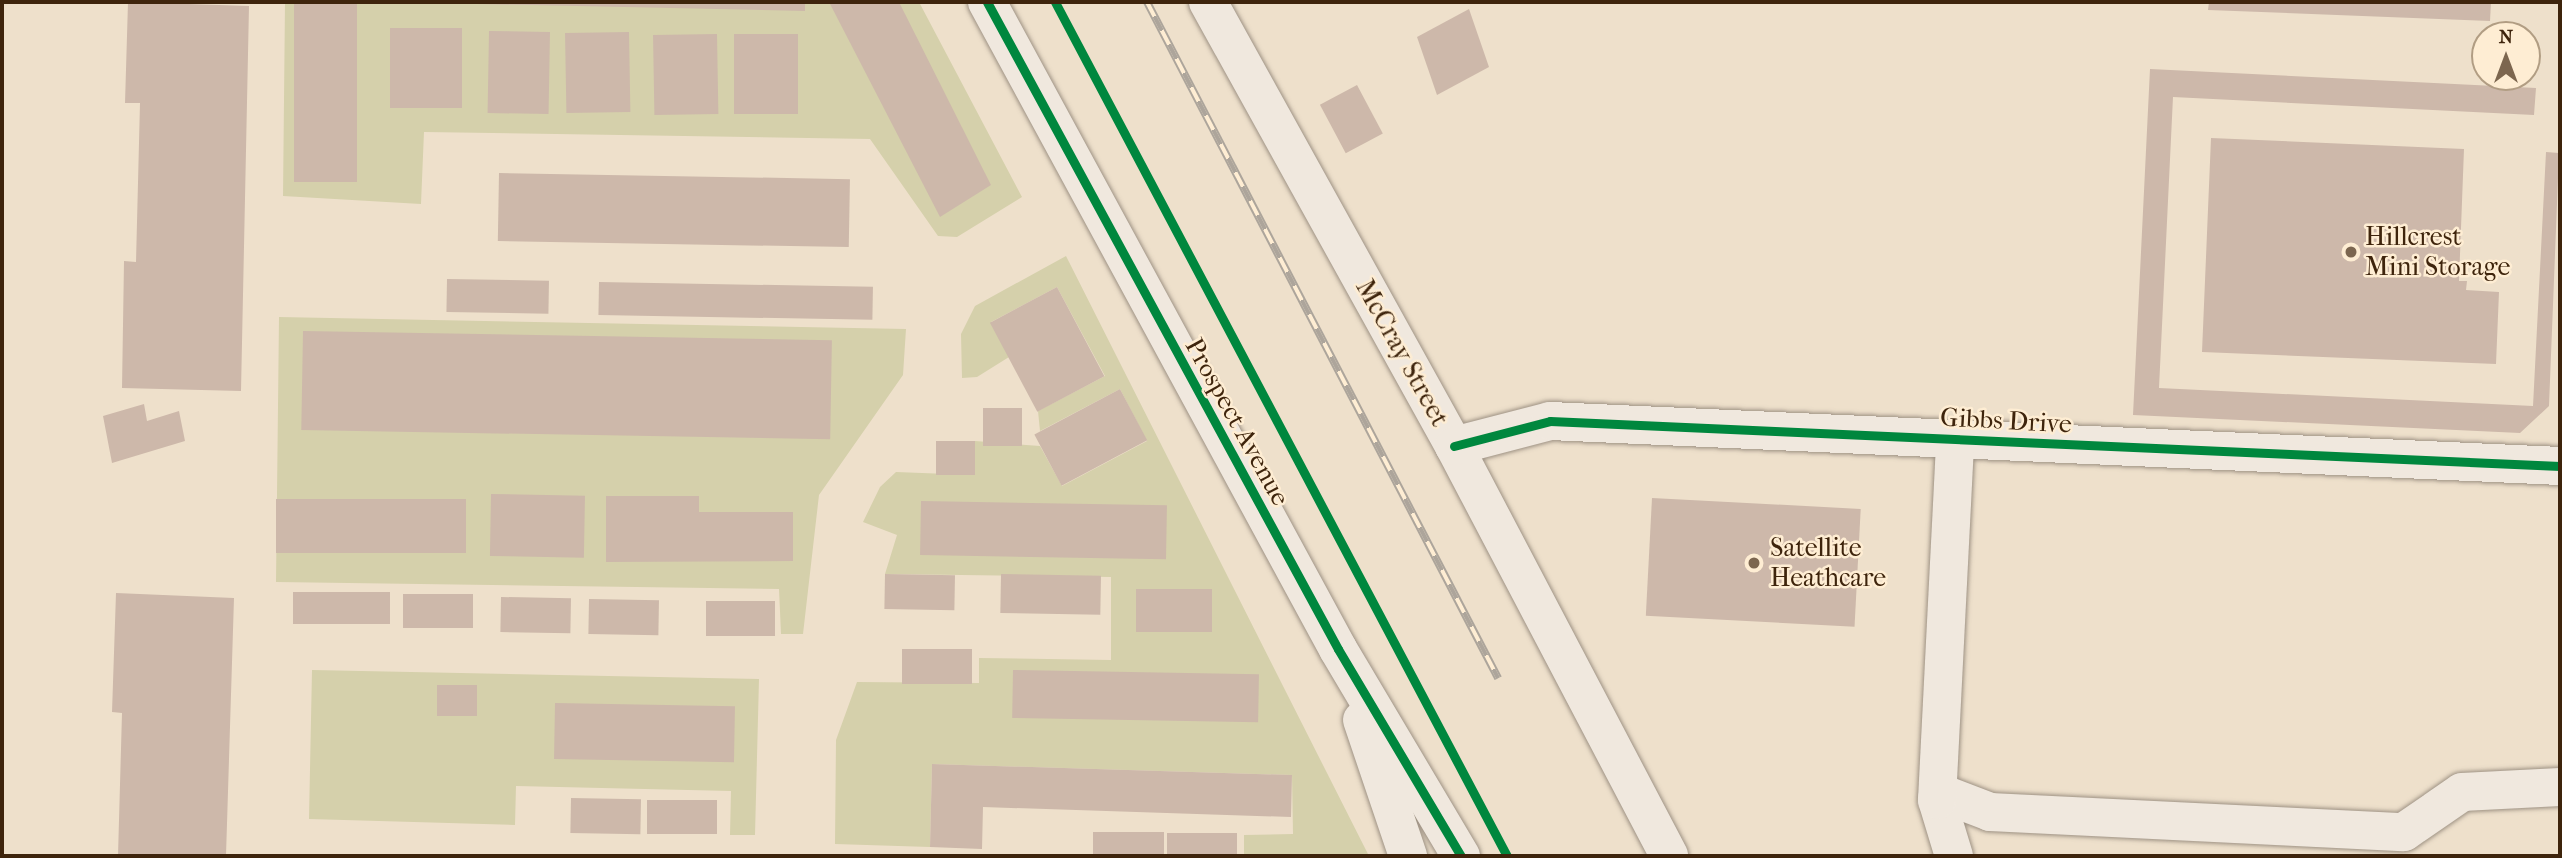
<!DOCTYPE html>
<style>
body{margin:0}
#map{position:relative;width:2562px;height:858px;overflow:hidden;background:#eee0cb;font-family:"IM FELL French Canon",serif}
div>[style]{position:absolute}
.green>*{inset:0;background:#d5d0ab}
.building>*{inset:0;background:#cdb8aa;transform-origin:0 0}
.roads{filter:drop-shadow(0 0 2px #9e9284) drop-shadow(0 0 2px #9e9284)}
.minor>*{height:38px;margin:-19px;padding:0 19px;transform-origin:19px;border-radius:19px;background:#f0e8de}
.rail>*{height:8px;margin-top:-4px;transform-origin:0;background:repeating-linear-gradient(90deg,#feedd3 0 16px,#ada59b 0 32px);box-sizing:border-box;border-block:2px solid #ada59b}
.cycleway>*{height:9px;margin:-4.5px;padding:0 4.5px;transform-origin:4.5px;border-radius:4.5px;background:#00873e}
.dots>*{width:19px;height:19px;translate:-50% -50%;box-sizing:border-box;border:4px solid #feedd3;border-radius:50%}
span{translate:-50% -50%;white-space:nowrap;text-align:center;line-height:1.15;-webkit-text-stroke:5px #feedd3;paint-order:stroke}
.poi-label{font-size:26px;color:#3e240c}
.left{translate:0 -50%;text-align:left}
.street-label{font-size:26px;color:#3e240c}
.frame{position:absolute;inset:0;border:4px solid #3e240c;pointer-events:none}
.north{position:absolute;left:2471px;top:21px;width:70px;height:70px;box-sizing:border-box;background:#feedd3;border:2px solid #b19d83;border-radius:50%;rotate:0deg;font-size:19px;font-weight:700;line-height:28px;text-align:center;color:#3e240c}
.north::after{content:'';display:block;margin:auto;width:24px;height:32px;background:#7c664f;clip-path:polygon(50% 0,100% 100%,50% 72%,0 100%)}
</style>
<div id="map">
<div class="green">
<div style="clip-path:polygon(285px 2px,919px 2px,1022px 197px,957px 237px,938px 236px,870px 139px,424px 132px,421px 204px,283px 196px)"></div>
<div style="clip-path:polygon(1066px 256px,1283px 686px,1369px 856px,1244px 856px,1244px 835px,1293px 834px,1292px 775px,932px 764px,930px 847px,835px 844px,836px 740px,857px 682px,979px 683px,979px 658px,1111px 660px,1111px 577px,885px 574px,897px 535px,863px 522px,880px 487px,896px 472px,974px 475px,975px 441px,1040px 446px,1062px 486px,1147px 441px,1120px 389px,1040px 431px,1038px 411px,1105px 376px,1057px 287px,991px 322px,1009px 357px,977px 377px,962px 378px,961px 334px,975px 306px)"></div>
<div style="clip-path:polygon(279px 317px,906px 329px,903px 375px,819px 495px,803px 634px,781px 634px,779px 589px,276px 582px)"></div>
<div style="clip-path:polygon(312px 670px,759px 679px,755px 835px,730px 835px,731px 791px,516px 786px,515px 825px,309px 819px)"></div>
</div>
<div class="building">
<div style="clip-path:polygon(128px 2px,249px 6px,241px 391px,122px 388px,124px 261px,136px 262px,140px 103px,125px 103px)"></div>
<div style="left:294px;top:2px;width:63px;height:180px"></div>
<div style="clip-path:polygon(387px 2px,805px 2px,805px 11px)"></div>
<div style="clip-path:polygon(829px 2px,899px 2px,991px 185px,940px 217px)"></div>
<div style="clip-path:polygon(2209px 2px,2491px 2px,2490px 21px,2208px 10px)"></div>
<div style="clip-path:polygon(1469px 9px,1489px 67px,1437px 95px,1417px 37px)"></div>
<div style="left:390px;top:28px;width:72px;height:80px"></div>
<div style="left:489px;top:31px;width:61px;height:82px;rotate:1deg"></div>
<div style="left:629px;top:32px;width:80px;height:64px;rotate:89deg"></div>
<div style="left:717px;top:34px;width:80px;height:64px;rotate:89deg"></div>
<div style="left:734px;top:34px;width:64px;height:80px"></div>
<div style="clip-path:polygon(2150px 69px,2536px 88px,2534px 115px,2173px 97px,2159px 388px,2533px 406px,2546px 152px,2559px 153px,2549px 406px,2520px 433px,2133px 415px)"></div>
<div style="left:1357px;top:85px;width:55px;height:42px;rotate:62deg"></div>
<div style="clip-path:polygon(2211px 138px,2464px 149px,2459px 281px,2467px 281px,2466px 290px,2499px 292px,2496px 364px,2202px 352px)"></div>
<div style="left:499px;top:173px;width:351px;height:68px;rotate:1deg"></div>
<div style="left:447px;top:279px;width:102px;height:33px;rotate:1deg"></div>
<div style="left:599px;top:282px;width:274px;height:33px;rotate:1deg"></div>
<div style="left:1057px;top:287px;width:101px;height:76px;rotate:62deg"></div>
<div style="left:303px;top:331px;width:529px;height:99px;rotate:1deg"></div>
<div style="left:1120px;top:389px;width:58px;height:97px;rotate:62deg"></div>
<div style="clip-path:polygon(144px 404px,147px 421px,179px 411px,185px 441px,112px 463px,103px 416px)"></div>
<div style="left:983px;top:408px;width:39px;height:38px"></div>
<div style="left:936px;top:441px;width:39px;height:34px"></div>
<div style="left:491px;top:494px;width:94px;height:62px;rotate:1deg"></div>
<div style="clip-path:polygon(606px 496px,699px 496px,699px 512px,793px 512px,793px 561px,606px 562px)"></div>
<div style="left:1652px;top:498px;width:209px;height:118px;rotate:3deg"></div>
<div style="left:276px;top:499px;width:190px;height:54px"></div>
<div style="left:921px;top:501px;width:246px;height:54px;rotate:1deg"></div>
<div style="left:885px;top:574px;width:70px;height:35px;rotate:1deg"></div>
<div style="left:1001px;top:574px;width:100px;height:39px;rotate:1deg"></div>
<div style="left:1136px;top:589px;width:76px;height:43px"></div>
<div style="left:293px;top:592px;width:97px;height:32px"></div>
<div style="clip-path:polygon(116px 593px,234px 598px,226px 856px,118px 856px,122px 713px,112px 712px)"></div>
<div style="left:403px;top:594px;width:70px;height:34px"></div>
<div style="left:501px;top:597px;width:70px;height:35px;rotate:1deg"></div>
<div style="left:589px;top:599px;width:70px;height:35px;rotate:1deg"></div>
<div style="left:706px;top:601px;width:69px;height:35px"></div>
<div style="left:902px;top:649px;width:70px;height:35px"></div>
<div style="left:1013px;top:670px;width:246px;height:48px;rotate:1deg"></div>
<div style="left:437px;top:685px;width:40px;height:31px"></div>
<div style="left:555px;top:703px;width:180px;height:56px;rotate:1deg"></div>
<div style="clip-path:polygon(932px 764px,1292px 775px,1291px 817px,983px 807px,982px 849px,930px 847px)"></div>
<div style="left:571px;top:798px;width:70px;height:35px;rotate:1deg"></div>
<div style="left:647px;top:800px;width:70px;height:34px"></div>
<div style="left:1093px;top:832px;width:71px;height:24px"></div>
<div style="left:1167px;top:833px;width:70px;height:23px"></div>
</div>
<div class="roads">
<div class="minor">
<div style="left:987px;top:2px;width:736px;rotate:61.52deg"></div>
<div style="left:1338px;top:649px;width:241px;rotate:59.3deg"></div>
<div style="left:1208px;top:2px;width:508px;rotate:61.01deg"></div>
<div style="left:1454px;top:446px;width:463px;rotate:62.3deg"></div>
<div style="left:1454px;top:446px;width:99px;rotate:-14.6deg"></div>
<div style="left:1550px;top:421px;width:1011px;rotate:2.55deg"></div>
<div style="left:1362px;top:720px;width:144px;rotate:71.3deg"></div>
<div style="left:1938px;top:792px;width:56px;rotate:21deg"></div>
<div style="left:1990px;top:812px;width:414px;rotate:2.8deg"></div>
<div style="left:2404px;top:832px;width:70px;rotate:-34.6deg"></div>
<div style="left:2462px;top:792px;width:98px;rotate:-2.9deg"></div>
<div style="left:1954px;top:856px;width:59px;rotate:-106.9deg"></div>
<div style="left:1937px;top:800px;width:361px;rotate:-87.1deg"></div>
</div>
</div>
<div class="rail">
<div style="left:1147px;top:2px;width:762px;rotate:62.56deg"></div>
</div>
<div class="cycleway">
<div style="left:987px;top:2px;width:736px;rotate:61.52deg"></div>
<div style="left:1338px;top:649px;width:241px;rotate:59.3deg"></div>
<div style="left:1055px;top:2px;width:966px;rotate:62.11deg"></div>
<div style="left:1454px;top:446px;width:99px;rotate:-14.6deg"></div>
<div style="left:1550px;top:421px;width:1011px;rotate:2.55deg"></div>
</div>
<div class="dots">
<div style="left:2351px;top:252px;background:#7c664f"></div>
<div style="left:1754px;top:563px;background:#7c664f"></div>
</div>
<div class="poi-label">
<span class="left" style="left:2365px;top:252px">Hillcrest<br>Mini Storage</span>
<span class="left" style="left:1770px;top:563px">Satellite<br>Heathcare</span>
</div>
<div class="street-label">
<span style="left:1402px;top:353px;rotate:61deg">McCray Street</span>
<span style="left:2006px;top:421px;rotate:3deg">Gibbs Drive</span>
<span style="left:1237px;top:422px;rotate:61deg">Prospect Avenue</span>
</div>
<div class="frame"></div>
<div class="north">N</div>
</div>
